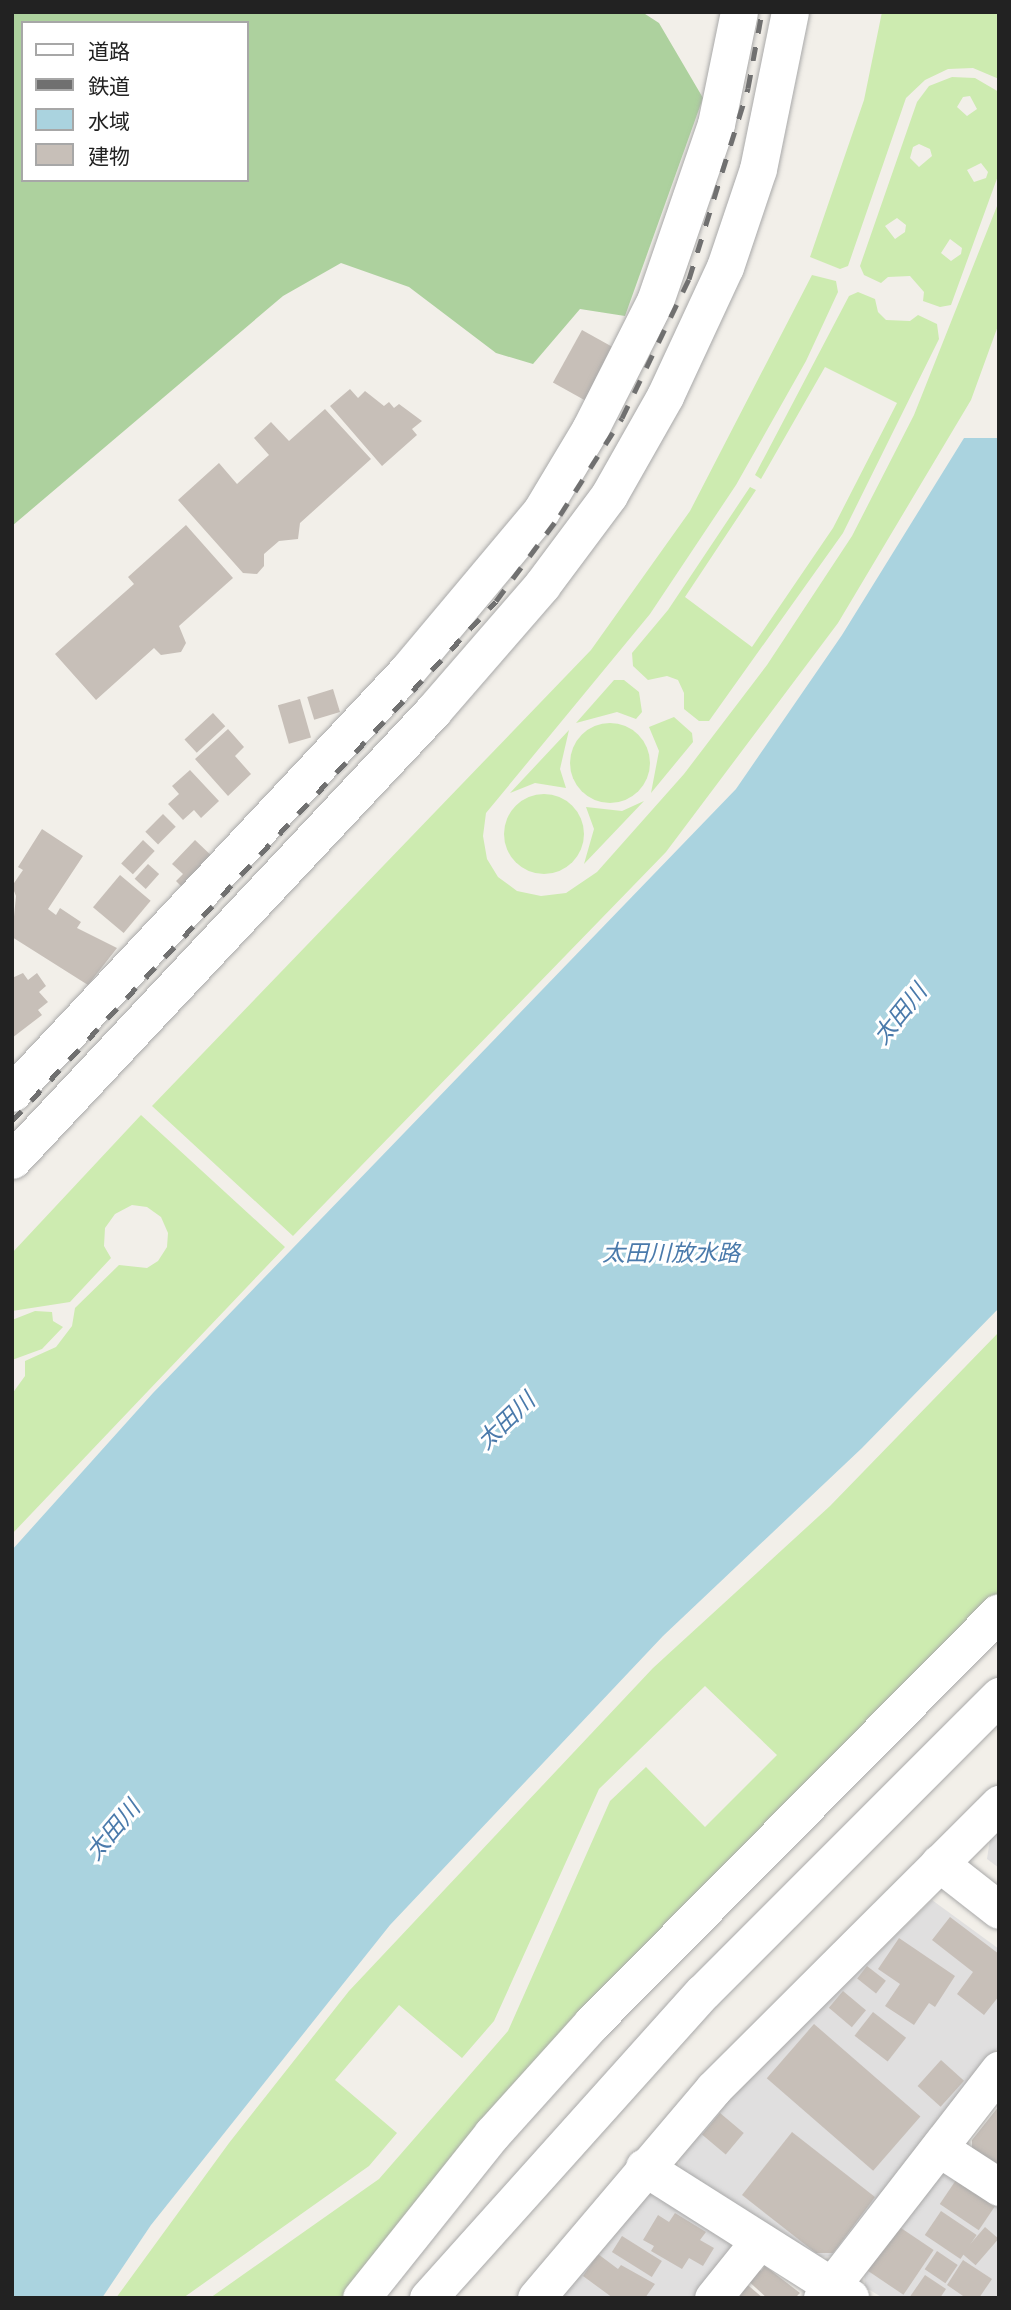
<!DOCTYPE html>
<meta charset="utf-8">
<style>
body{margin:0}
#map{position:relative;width:1011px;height:2310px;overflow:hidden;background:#f2efe9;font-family:"Fira Sans","Noto Sans JP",sans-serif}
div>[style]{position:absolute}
.residential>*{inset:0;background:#e0dfdf}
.grass>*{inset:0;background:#cdebb0}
.round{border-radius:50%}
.forest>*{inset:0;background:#add19e}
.water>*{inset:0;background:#aad3df}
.building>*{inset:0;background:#c7bfb8;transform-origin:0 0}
.roads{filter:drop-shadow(0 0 2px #a9a9a9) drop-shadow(0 0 2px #a9a9a9)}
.minor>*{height:37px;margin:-18.5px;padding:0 18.5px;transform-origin:18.5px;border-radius:18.5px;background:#fff}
.rail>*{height:5px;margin-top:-2.5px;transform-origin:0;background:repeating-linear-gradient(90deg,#707070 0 14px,transparent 0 28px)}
span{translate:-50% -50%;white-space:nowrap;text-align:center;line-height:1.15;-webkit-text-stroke:6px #fff;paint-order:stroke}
.water-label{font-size:23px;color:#4a7aab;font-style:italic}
.frame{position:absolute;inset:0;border:14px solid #222;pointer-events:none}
.legend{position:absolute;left:21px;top:21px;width:228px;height:161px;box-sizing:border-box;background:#fff;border:2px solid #a7a7a7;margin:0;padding:9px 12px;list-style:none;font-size:21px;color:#222}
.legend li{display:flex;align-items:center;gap:14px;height:35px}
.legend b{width:35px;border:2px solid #a7a7a7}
</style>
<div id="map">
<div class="residential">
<div style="clip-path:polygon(999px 1830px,999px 1868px,987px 1859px,990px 1839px)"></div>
<div style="clip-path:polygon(932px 1900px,999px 1949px,999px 2046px,835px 2256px,817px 2257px,681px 2172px,676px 2149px)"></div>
<div style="clip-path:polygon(937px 2172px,950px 2172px,999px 2205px,999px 2298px,883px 2298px,865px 2287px,864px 2270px)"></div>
<div style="clip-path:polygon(659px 2194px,738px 2243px,705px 2298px,560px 2298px,642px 2195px)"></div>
</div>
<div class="grass">
<div style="clip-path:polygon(882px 12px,999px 12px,999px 79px,973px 68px,948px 69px,925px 80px,906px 98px,848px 266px,840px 269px,810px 257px,864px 100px)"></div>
<div style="clip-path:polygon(evenodd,952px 77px,975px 78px,999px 92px,999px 173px,951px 305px,940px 307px,923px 301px,924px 292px,910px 276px,888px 277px,881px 283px,864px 275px,860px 266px,917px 102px,929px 86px,952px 77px,970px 96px,977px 109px,967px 116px,957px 107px,963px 97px,970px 96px,952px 77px,919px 144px,930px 149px,932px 156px,919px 167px,910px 158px,913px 147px,919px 144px,952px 77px,981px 163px,988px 172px,986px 178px,974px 182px,967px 170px,981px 163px,952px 77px,897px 218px,906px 225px,905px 232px,895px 239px,885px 226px,897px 218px,952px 77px,950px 239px,962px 248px,961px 254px,951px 261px,941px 253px,950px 239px)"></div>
<div style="clip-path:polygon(999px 201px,999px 323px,971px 400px,838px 623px,666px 852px,293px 1236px,152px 1106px,591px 650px,690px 511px,812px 275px,836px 281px,838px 292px,806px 361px,736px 485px,650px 614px,486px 813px,483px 836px,487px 859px,498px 877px,517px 891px,541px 896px,566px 893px,597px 872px,684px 774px,767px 665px,852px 536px,914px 415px)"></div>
<div style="clip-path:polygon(858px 292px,875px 299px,878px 312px,886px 320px,910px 321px,918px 315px,937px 324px,939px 339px,843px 533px,709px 721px,699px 721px,684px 709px,684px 693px,678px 680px,667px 676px,648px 680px,633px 666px,632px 653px,668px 610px,750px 487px,756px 490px,685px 597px,752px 647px,833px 528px,897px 403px,825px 367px,761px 479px,755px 475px,849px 296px)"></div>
<div style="clip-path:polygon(614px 680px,624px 680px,639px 692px,642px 712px,636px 719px,617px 712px,576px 723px)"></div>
<div style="clip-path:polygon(674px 717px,692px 733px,693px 742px,651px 793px,659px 751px,649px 727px)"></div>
<div class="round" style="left:570px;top:723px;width:80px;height:80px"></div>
<div style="clip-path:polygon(569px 730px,560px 769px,566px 788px,535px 783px,510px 793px)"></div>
<div class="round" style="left:504px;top:794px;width:80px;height:80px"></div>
<div style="clip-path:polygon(644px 801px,584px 864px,594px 829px,586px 807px,622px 811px)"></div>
<div style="clip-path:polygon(141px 1115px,285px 1247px,12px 1534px,12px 1394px,25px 1376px,25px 1361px,56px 1347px,72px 1326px,75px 1308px,119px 1265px,147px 1268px,158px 1261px,167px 1247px,168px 1233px,161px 1217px,147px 1207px,132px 1205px,115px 1214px,105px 1228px,104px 1246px,111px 1258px,70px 1302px,12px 1311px,12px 1253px)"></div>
<div style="clip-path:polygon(35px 1311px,52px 1312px,53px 1321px,63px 1327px,42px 1349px,12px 1360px,12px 1320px)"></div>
<div style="clip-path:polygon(999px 1332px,999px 1594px,952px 1645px,346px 2298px,210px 2298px,379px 2179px,508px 2031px,610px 1801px,646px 1767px,705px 1827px,777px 1755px,705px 1686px,599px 1789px,494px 2021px,462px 2058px,399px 2005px,335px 2080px,397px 2133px,369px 2166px,183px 2298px,116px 2298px,229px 2143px,349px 1991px,653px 1668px,830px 1506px)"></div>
</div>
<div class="forest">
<div style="clip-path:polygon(evenodd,12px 12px,642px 12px,659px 23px,703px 98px,625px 316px,580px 309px,533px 364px,496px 353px,409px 287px,341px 263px,283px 296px,12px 526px,12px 12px,23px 23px,247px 23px,247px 180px,23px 180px,23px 23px)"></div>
</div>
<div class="water">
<div style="clip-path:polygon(964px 438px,999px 438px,999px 1308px,862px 1448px,663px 1636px,390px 1925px,151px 2225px,102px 2298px,12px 2298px,12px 1550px,153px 1393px,736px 789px,842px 635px)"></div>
</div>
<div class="building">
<div style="left:582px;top:330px;width:37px;height:60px;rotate:29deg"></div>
<div style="clip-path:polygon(350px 389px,358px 398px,365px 391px,384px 406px,389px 402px,394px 408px,399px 404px,422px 421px,412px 429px,417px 435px,382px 466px,330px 406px)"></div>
<div style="clip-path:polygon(325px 409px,371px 459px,300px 523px,298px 539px,279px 541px,264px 554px,264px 566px,257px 574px,243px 573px,178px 500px,219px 463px,237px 484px,269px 455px,254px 438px,271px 422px,289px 441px)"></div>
<div style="clip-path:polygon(186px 525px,233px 578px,179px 626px,186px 643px,181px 652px,161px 655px,154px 648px,96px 700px,55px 654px,134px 584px,128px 577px)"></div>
<div style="left:333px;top:689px;width:24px;height:27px;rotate:73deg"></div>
<div style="left:300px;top:699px;width:40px;height:23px;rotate:74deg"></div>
<div style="left:213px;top:713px;width:18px;height:39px;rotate:47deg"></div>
<div style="clip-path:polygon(228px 729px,244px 747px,235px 756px,251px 774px,228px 796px,195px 759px)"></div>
<div style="clip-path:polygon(190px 770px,219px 801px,201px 818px,194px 810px,183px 820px,168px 804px,179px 794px,172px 786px)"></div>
<div style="left:163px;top:814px;width:18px;height:25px;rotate:45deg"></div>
<div style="clip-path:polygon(42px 829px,83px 856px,48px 909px,56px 915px,60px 908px,81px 922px,77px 928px,117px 948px,88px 985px,12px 937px,16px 896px,12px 886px,23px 870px,18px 867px)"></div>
<div style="left:143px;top:840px;width:16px;height:32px;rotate:43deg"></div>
<div style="clip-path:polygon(195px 840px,216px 860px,186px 891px,176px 881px,183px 874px,172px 864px)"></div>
<div style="left:148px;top:864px;width:15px;height:20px;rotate:42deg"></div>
<div style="left:120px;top:875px;width:40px;height:42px;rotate:40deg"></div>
<div style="clip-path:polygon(23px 973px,28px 980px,37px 973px,46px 986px,39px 992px,48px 1002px,38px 1010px,42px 1015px,12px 1038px,12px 978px)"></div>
<div style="clip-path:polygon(950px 1917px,999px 1954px,999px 1996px,984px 2015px,957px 1994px,973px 1972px,932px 1940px)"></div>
<div style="clip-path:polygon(899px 1938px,955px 1976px,935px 2007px,929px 2003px,914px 2025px,885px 2006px,900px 1984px,878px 1969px)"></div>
<div style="left:867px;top:1966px;width:24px;height:16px;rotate:38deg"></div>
<div style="left:843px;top:1991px;width:30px;height:22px;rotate:40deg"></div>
<div style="left:873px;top:2012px;width:42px;height:30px;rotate:38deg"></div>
<div style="left:814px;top:2024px;width:141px;height:72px;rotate:41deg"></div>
<div style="left:941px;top:2060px;width:31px;height:35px;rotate:42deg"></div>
<div style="clip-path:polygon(999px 2106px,999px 2169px,972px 2148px,972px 2140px)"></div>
<div style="left:720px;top:2113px;width:31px;height:28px;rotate:40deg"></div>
<div style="clip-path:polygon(792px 2132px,875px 2197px,833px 2253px,816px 2253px,742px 2195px)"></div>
<div style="left:956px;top:2180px;width:47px;height:29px;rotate:34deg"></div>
<div style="left:941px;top:2211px;width:43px;height:29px;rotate:34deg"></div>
<div style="clip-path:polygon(675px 2213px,706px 2232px,700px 2240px,714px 2248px,703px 2266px,689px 2258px,682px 2269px,651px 2251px,654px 2246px,643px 2240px,658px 2215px,669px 2222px)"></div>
<div style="left:898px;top:2226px;width:43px;height:54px;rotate:34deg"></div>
<div style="left:985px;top:2227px;width:18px;height:35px;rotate:41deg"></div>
<div style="left:622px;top:2236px;width:47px;height:19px;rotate:32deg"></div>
<div style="left:937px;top:2251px;width:25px;height:22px;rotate:34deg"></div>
<div style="clip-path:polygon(598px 2254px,618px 2269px,621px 2265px,655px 2284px,645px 2298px,613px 2298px,583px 2276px)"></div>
<div style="clip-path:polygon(963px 2260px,992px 2279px,979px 2298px,966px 2298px,947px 2285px)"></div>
<div style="clip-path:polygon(756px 2266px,761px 2271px,765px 2266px,800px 2293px,795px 2298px,767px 2298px,745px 2278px)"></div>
<div style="clip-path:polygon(925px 2275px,946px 2289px,940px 2298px,909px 2298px)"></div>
<div style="clip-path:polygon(743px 2281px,763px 2298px,729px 2298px)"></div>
</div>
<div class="roads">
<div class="minor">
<div style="left:12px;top:1093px;width:577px;rotate:-46.9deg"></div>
<div style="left:406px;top:672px;width:210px;rotate:-50deg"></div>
<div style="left:541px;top:511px;width:96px;rotate:-59.1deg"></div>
<div style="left:590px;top:429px;width:144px;rotate:-63.1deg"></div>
<div style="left:655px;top:301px;width:187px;rotate:-71deg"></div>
<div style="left:716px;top:124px;width:114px;rotate:-78.4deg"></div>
<div style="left:12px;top:1160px;width:616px;rotate:-46.84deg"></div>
<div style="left:433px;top:711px;width:167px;rotate:-49.1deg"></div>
<div style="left:542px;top:585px;width:112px;rotate:-53.3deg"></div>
<div style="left:609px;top:495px;width:114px;rotate:-60.5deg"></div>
<div style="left:665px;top:396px;width:142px;rotate:-65.1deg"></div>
<div style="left:725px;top:267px;width:103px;rotate:-71.4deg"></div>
<div style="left:758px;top:169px;width:160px;rotate:-78.5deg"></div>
<div style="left:939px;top:1863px;width:76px;rotate:38.1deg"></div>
<div style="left:939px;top:2148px;width:72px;rotate:33deg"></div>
<div style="left:644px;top:2167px;width:244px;rotate:32.3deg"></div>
<div style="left:361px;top:2298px;width:210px;rotate:-51.4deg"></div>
<div style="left:492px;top:2134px;width:149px;rotate:-48deg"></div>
<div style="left:592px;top:2023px;width:578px;rotate:-45.28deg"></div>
<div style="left:428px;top:2298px;width:411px;rotate:-48.1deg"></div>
<div style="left:703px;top:1992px;width:419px;rotate:-45deg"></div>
<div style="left:536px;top:2298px;width:274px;rotate:-49.7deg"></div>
<div style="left:713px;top:2089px;width:404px;rotate:-44.9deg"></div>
<div style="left:713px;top:2298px;width:73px;rotate:-51.1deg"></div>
<div style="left:822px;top:2298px;width:289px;rotate:-52.2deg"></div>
</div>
</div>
<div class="rail">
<div style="left:12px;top:1121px;width:710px;rotate:-47.05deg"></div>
<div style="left:496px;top:601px;width:107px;rotate:-53.3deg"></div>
<div style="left:560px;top:515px;width:115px;rotate:-57.4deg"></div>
<div style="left:622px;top:418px;width:154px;rotate:-64.3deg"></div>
<div style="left:689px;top:279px;width:200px;rotate:-72.8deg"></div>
<div style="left:748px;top:88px;width:77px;rotate:-79.6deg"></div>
</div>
<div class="water-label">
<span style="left:900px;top:1014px;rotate:-51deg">太田川</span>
<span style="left:671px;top:1253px">太田川放水路</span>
<span style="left:506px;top:1421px;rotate:-44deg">太田川</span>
<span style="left:113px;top:1830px;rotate:-50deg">太田川</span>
</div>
<div class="frame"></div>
<ul class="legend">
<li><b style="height:9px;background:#fff"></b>道路</li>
<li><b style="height:9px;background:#707070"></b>鉄道</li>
<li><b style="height:19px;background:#aad3df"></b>水域</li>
<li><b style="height:19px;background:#c7bfb8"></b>建物</li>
</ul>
</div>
